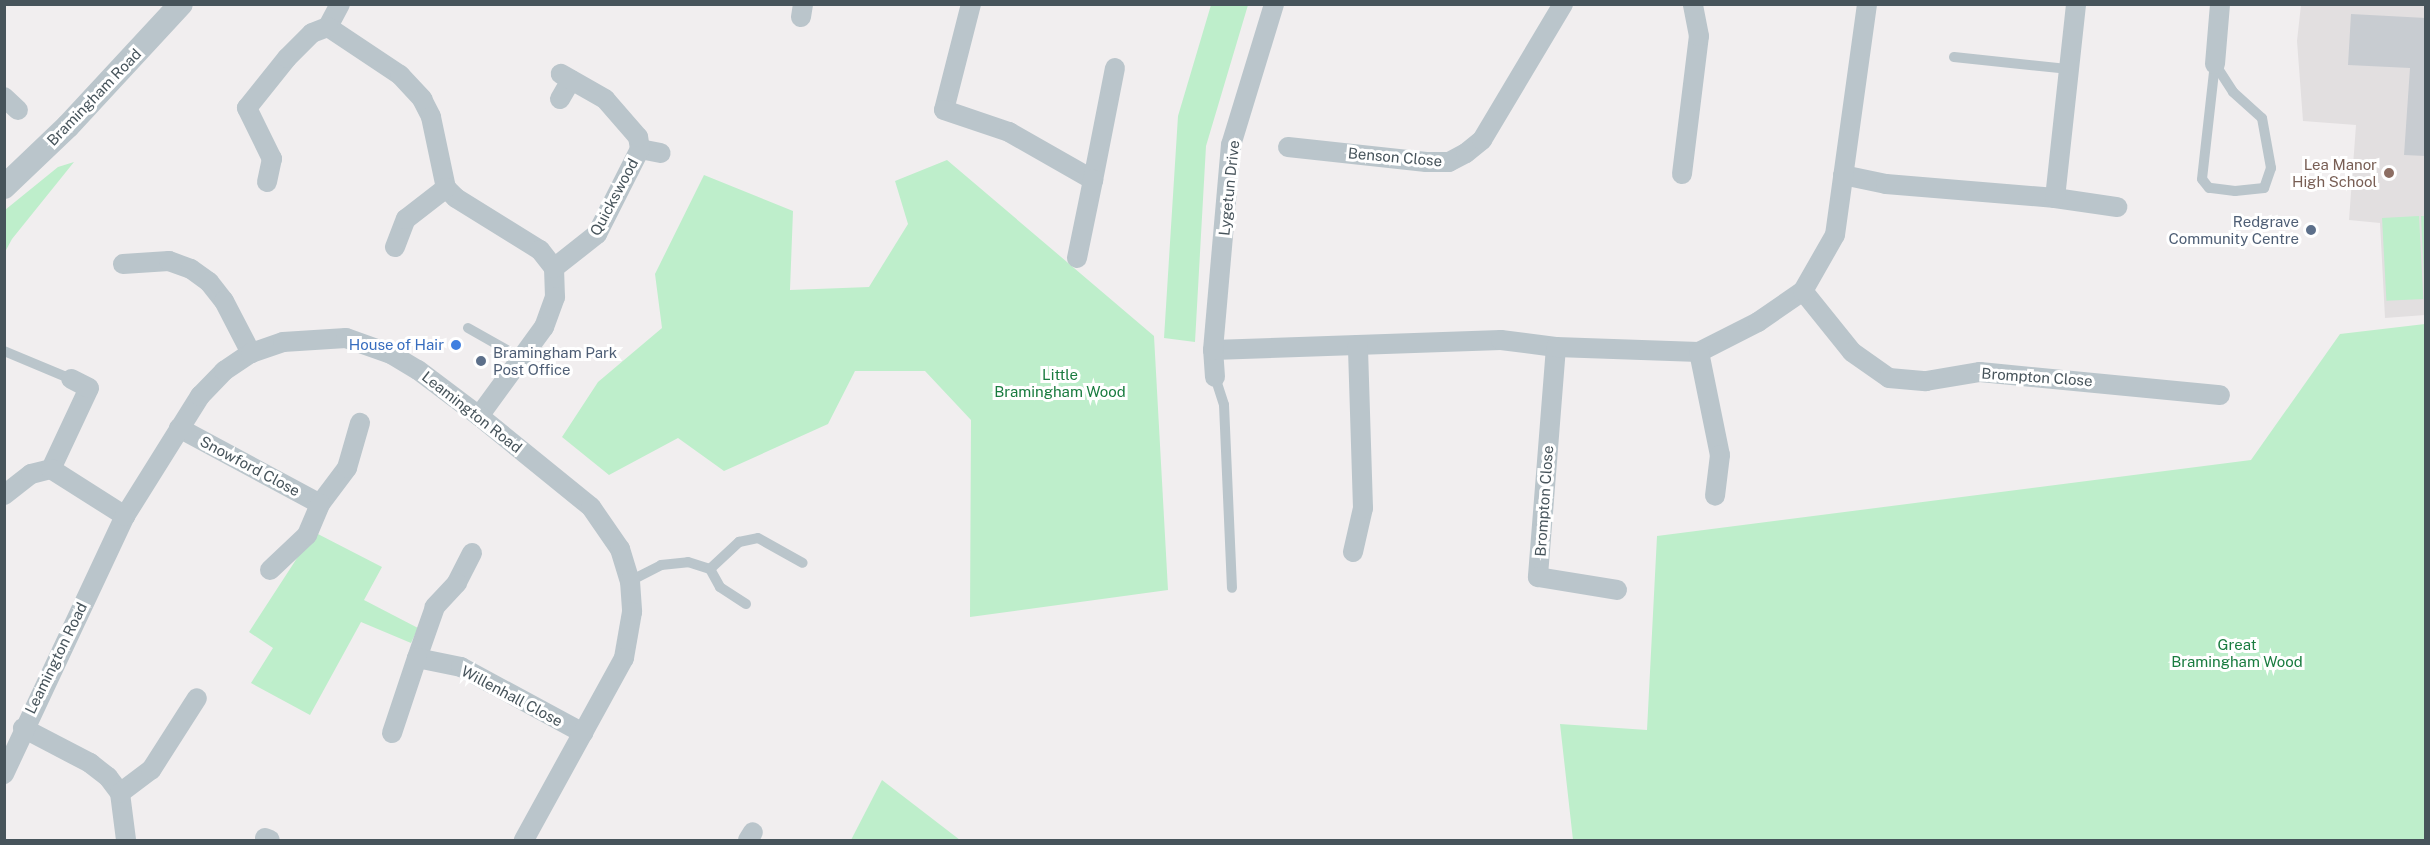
<!DOCTYPE html>
<style>
body{margin:0}
#map{position:relative;width:2430px;height:845px;overflow:hidden;background:#f1eeef;font-family:"Public Sans",sans-serif}
div>[style]{position:absolute}
.education>*{inset:0;background:#e2dfe0}
.green>*{inset:0;background:#beeecb;transform-origin:0 0}
.building>*{inset:0;background:#c8ccd1}
.service>*{height:10px;margin:-5px;padding:0 5px;transform-origin:5px;border-radius:5px;background:#bac5cb}
.minor>*{height:20px;margin:-10px;padding:0 10px;transform-origin:10px;border-radius:10px;background:#bac5cb}
.tertiary>*{height:24px;margin:-12px;padding:0 12px;transform-origin:12px;border-radius:12px;background:#bac5cb}
.dots>*{width:16px;height:16px;translate:-50% -50%;box-sizing:border-box;border:3px solid #fff;border-radius:50%}
span{translate:-50% -50%;white-space:nowrap;text-align:center;line-height:1.15;-webkit-text-stroke:6px #fff;paint-order:stroke}
.street-label{font-size:15px;color:#47545b}
.education-label{font-size:15px;color:#785e54}
.right{translate:-100% -50%;text-align:right}
.service-label{font-size:15px;color:#4e5e75}
.left{translate:0 -50%;text-align:left}
.shop-label{font-size:15px;color:#366cbe}
.park-label{font-size:15px;color:#197b3f}
.frame{position:absolute;inset:0;border:6px solid #47545b;pointer-events:none}
</style>
<div id="map">
<div class="education">
<div style="clip-path:polygon(2301px 5px,2425px 5px,2425px 315px,2385px 318px,2380px 223px,2349px 220px,2356px 125px,2303px 121px,2297px 41px)"></div>
</div>
<div class="green">
<div style="clip-path:polygon(1211px 5px,1248px 5px,1206px 146px,1195px 342px,1164px 338px,1178px 116px)"></div>
<div style="clip-path:polygon(947px 160px,1154px 336px,1168px 590px,970px 617px,971px 420px,925px 371px,855px 371px,828px 424px,724px 471px,678px 438px,609px 475px,562px 437px,598px 382px,662px 328px,655px 274px,704px 175px,793px 211px,790px 290px,869px 287px,908px 224px,895px 181px)"></div>
<div style="clip-path:polygon(74px 162px,12px 239px,5px 252px,5px 210px,58px 167px)"></div>
<div style="left:2419px;top:216px;width:83px;height:37px;rotate:87deg"></div>
<div style="clip-path:polygon(2421px 216px,2425px 216px,2425px 297px)"></div>
<div style="clip-path:polygon(2425px 324px,2425px 840px,1573px 840px,1560px 724px,1647px 730px,1657px 536px,2251px 460px,2340px 334px)"></div>
<div style="clip-path:polygon(314px 532px,382px 567px,364px 600px,418px 628px,411px 643px,361px 622px,310px 715px,251px 683px,273px 648px,249px 632px)"></div>
<div style="clip-path:polygon(882px 780px,960px 840px,851px 840px)"></div>
</div>
<div class="building">
<div style="clip-path:polygon(2351px 14px,2426px 18px,2426px 156px,2404px 155px,2410px 68px,2348px 65px)"></div>
</div>
<div class="service">
<div style="left:1954px;top:57px;width:116px;rotate:6deg"></div>
<div style="left:2215px;top:64px;width:33px;rotate:57deg"></div>
<div style="left:2233px;top:92px;width:39px;rotate:42deg"></div>
<div style="left:2262px;top:118px;width:51px;rotate:79.8deg"></div>
<div style="left:2271px;top:168px;width:21px;rotate:109deg"></div>
<div style="left:2264px;top:188px;width:29px;rotate:174deg"></div>
<div style="left:2235px;top:191px;width:26px;rotate:-173deg"></div>
<div style="left:2209px;top:188px;width:11px;rotate:-128deg"></div>
<div style="left:2202px;top:179px;width:116px;rotate:-83.6deg"></div>
<div style="left:468px;top:328px;width:61px;rotate:29.5deg"></div>
<div style="left:4px;top:351px;width:73px;rotate:22.7deg"></div>
<div style="left:1215px;top:377px;width:29px;rotate:72deg"></div>
<div style="left:1224px;top:405px;width:183px;rotate:87.5deg"></div>
<div style="left:630px;top:581px;width:35px;rotate:-27deg"></div>
<div style="left:661px;top:565px;width:27px;rotate:-6deg"></div>
<div style="left:688px;top:562px;width:23px;rotate:18deg"></div>
<div style="left:746px;top:604px;width:31px;rotate:-147deg"></div>
<div style="left:720px;top:587px;width:21px;rotate:-119deg"></div>
<div style="left:710px;top:569px;width:40px;rotate:-43deg"></div>
<div style="left:739px;top:542px;width:19px;rotate:-12deg"></div>
<div style="left:758px;top:538px;width:51px;rotate:29.1deg"></div>
</div>
<div class="minor">
<div style="left:340px;top:4px;width:26px;rotate:118deg"></div>
<div style="left:328px;top:27px;width:87px;rotate:33.7deg"></div>
<div style="left:400px;top:75px;width:33px;rotate:47deg"></div>
<div style="left:422px;top:99px;width:20px;rotate:63deg"></div>
<div style="left:431px;top:117px;width:73px;rotate:78.1deg"></div>
<div style="left:446px;top:188px;width:14px;rotate:45deg"></div>
<div style="left:456px;top:198px;width:99px;rotate:31.8deg"></div>
<div style="left:540px;top:250px;width:23px;rotate:52deg"></div>
<div style="left:554px;top:268px;width:29px;rotate:88deg"></div>
<div style="left:555px;top:297px;width:32px;rotate:110deg"></div>
<div style="left:544px;top:327px;width:110px;rotate:126.1deg"></div>
<div style="left:971px;top:4px;width:109px;rotate:104.3deg"></div>
<div style="left:944px;top:110px;width:69px;rotate:18.7deg"></div>
<div style="left:1009px;top:132px;width:97px;rotate:29.7deg"></div>
<div style="left:1093px;top:180px;width:114px;rotate:-78.9deg"></div>
<div style="left:801px;top:17px;width:13px;rotate:-81deg"></div>
<div style="left:2215px;top:64px;width:60px;rotate:-85.2deg"></div>
<div style="left:4px;top:97px;width:19px;rotate:43deg"></div>
<div style="left:560px;top:99px;width:22px;rotate:-60deg"></div>
<div style="left:1288px;top:147px;width:139px;rotate:6.2deg"></div>
<div style="left:1426px;top:162px;width:23px"></div>
<div style="left:1449px;top:162px;width:19px;rotate:-28deg"></div>
<div style="left:1466px;top:153px;width:21px;rotate:-39deg"></div>
<div style="left:1482px;top:140px;width:158px;rotate:-59.2deg"></div>
<div style="left:640px;top:149px;width:21px;rotate:11deg"></div>
<div style="left:1682px;top:174px;width:139px;rotate:-83deg"></div>
<div style="left:1699px;top:36px;width:33px;rotate:-101deg"></div>
<div style="left:1843px;top:175px;width:44px;rotate:11.8deg"></div>
<div style="left:1886px;top:184px;width:170px;rotate:4.7deg"></div>
<div style="left:2055px;top:198px;width:63px;rotate:8.3deg"></div>
<div style="left:267px;top:182px;width:24px;rotate:-78deg"></div>
<div style="left:272px;top:159px;width:57px;rotate:-116.1deg"></div>
<div style="left:247px;top:108px;width:64px;rotate:-51.3deg"></div>
<div style="left:287px;top:58px;width:35px;rotate:-45deg"></div>
<div style="left:312px;top:33px;width:17px;rotate:-21deg"></div>
<div style="left:2055px;top:198px;width:195px;rotate:-83.8deg"></div>
<div style="left:395px;top:247px;width:30px;rotate:-69deg"></div>
<div style="left:406px;top:219px;width:51px;rotate:-37.8deg"></div>
<div style="left:1077px;top:258px;width:80px;rotate:-78.4deg"></div>
<div style="left:123px;top:264px;width:46px;rotate:-3.7deg"></div>
<div style="left:169px;top:261px;width:23px;rotate:20deg"></div>
<div style="left:191px;top:269px;width:22px;rotate:36deg"></div>
<div style="left:209px;top:282px;width:24px;rotate:52deg"></div>
<div style="left:224px;top:301px;width:59px;rotate:62.6deg"></div>
<div style="left:554px;top:268px;width:55px;rotate:-38.3deg"></div>
<div style="left:597px;top:234px;width:95px;rotate:-63.2deg"></div>
<div style="left:640px;top:149px;width:12px;rotate:-99deg"></div>
<div style="left:638px;top:137px;width:50px;rotate:-131deg"></div>
<div style="left:605px;top:99px;width:51px;rotate:-150.4deg"></div>
<div style="left:1803px;top:291px;width:78px;rotate:51.2deg"></div>
<div style="left:1852px;top:352px;width:45px;rotate:35.1deg"></div>
<div style="left:1889px;top:378px;width:37px;rotate:5deg"></div>
<div style="left:1926px;top:381px;width:55px;rotate:-9.5deg"></div>
<div style="left:1980px;top:372px;width:241px;rotate:5.5deg"></div>
<div style="left:1556px;top:347px;width:231px;rotate:94.5deg"></div>
<div style="left:1538px;top:577px;width:80px;rotate:9.3deg"></div>
<div style="left:1213px;top:350px;width:288px;rotate:-2deg"></div>
<div style="left:1501px;top:340px;width:55px;rotate:7.3deg"></div>
<div style="left:1556px;top:347px;width:143px;rotate:2deg"></div>
<div style="left:1699px;top:352px;width:66px;rotate:-27deg"></div>
<div style="left:1758px;top:322px;width:55px;rotate:-34.6deg"></div>
<div style="left:1803px;top:291px;width:64px;rotate:-60.3deg"></div>
<div style="left:1835px;top:235px;width:233px;rotate:-82.1deg"></div>
<div style="left:1699px;top:352px;width:105px;rotate:78.5deg"></div>
<div style="left:1720px;top:455px;width:41px;rotate:97deg"></div>
<div style="left:1215px;top:377px;width:27px;rotate:-94deg"></div>
<div style="left:1213px;top:350px;width:206px;rotate:-85deg"></div>
<div style="left:1231px;top:145px;width:147px;rotate:-73deg"></div>
<div style="left:179px;top:428px;width:160px;rotate:28.3deg"></div>
<div style="left:320px;top:504px;width:45px;rotate:-53.1deg"></div>
<div style="left:347px;top:468px;width:47px;rotate:-73.9deg"></div>
<div style="left:51px;top:469px;width:89px;rotate:-64.9deg"></div>
<div style="left:89px;top:388px;width:20px;rotate:-153deg"></div>
<div style="left:4px;top:495px;width:34px;rotate:-38deg"></div>
<div style="left:31px;top:474px;width:21px;rotate:-14deg"></div>
<div style="left:51px;top:469px;width:88px;rotate:32.4deg"></div>
<div style="left:1353px;top:552px;width:45px;rotate:-77.2deg"></div>
<div style="left:1363px;top:508px;width:163px;rotate:-91.8deg"></div>
<div style="left:472px;top:553px;width:34px;rotate:117deg"></div>
<div style="left:457px;top:583px;width:33px;rotate:133deg"></div>
<div style="left:435px;top:607px;width:54px;rotate:109.4deg"></div>
<div style="left:417px;top:658px;width:45px;rotate:11.6deg"></div>
<div style="left:461px;top:667px;width:139px;rotate:28.4deg"></div>
<div style="left:270px;top:570px;width:51px;rotate:-43.4deg"></div>
<div style="left:307px;top:535px;width:34px;rotate:-67deg"></div>
<div style="left:23px;top:728px;width:76px;rotate:27.6deg"></div>
<div style="left:90px;top:763px;width:23px;rotate:38deg"></div>
<div style="left:108px;top:777px;width:20px;rotate:53deg"></div>
<div style="left:120px;top:793px;width:47px;rotate:82.7deg"></div>
<div style="left:392px;top:733px;width:79px;rotate:-71.6deg"></div>
<div style="left:4px;top:774px;width:285px;rotate:-64.9deg"></div>
<div style="left:125px;top:516px;width:142px;rotate:-58deg"></div>
<div style="left:200px;top:396px;width:35px;rotate:-46deg"></div>
<div style="left:224px;top:371px;width:32px;rotate:-34deg"></div>
<div style="left:251px;top:353px;width:34px;rotate:-19deg"></div>
<div style="left:283px;top:342px;width:63px;rotate:-3.6deg"></div>
<div style="left:346px;top:338px;width:48px;rotate:19.6deg"></div>
<div style="left:391px;top:354px;width:31px;rotate:31deg"></div>
<div style="left:418px;top:370px;width:76px;rotate:37deg"></div>
<div style="left:479px;top:416px;width:144px;rotate:39.1deg"></div>
<div style="left:591px;top:507px;width:51px;rotate:55.4deg"></div>
<div style="left:620px;top:549px;width:34px;rotate:73deg"></div>
<div style="left:630px;top:581px;width:31px;rotate:86deg"></div>
<div style="left:632px;top:612px;width:47px;rotate:99.9deg"></div>
<div style="left:624px;top:658px;width:208px;rotate:118.8deg"></div>
<div style="left:120px;top:793px;width:39px;rotate:-37deg"></div>
<div style="left:151px;top:770px;width:85px;rotate:-57.4deg"></div>
<div style="left:265px;top:838px;width:5px;rotate:22deg"></div>
<div style="left:748px;top:840px;width:9px;rotate:-58deg"></div>
</div>
<div class="tertiary">
<div style="left:4px;top:187px;width:88px;rotate:-43.6deg"></div>
<div style="left:68px;top:126px;width:166px;rotate:-47.2deg"></div>
</div>
<div class="dots">
<div style="left:2389px;top:173px;background:#8d6e63"></div>
<div style="left:2311px;top:230px;background:#5c6f8a"></div>
<div style="left:456px;top:345px;background:#3f7fe0"></div>
<div style="left:481px;top:361px;background:#5c6f8a"></div>
</div>
<div class="street-label">
<span style="left:94px;top:97px;rotate:-46deg">Bramingham Road</span>
<span style="left:1395px;top:157px;rotate:5deg">Benson Close</span>
<span style="left:1229px;top:188px;rotate:-84deg">Lygetun Drive</span>
<span style="left:614px;top:197px;rotate:-62deg">Quickswood</span>
<span style="left:2037px;top:377px;rotate:4deg">Brompton Close</span>
<span style="left:472px;top:412px;rotate:38deg">Leamington Road</span>
<span style="left:250px;top:466px;rotate:28deg">Snowford Close</span>
<span style="left:1544px;top:501px;rotate:-86deg">Brompton Close</span>
<span style="left:56px;top:658px;rotate:-64deg">Leamington Road</span>
<span style="left:512px;top:696px;rotate:28deg">Willenhall Close</span>
</div>
<div class="education-label">
<span class="right" style="left:2377px;top:173px">Lea Manor<br>High School</span>
</div>
<div class="service-label">
<span class="right" style="left:2299px;top:230px">Redgrave<br>Community Centre</span>
<span class="left" style="left:493px;top:361px">Bramingham Park<br>Post Office</span>
</div>
<div class="shop-label">
<span class="right" style="left:444px;top:345px">House of Hair</span>
</div>
<div class="park-label">
<span style="left:1060px;top:383px">Little<br>Bramingham Wood</span>
<span style="left:2237px;top:653px">Great<br>Bramingham Wood</span>
</div>
<div class="frame"></div>
</div>
